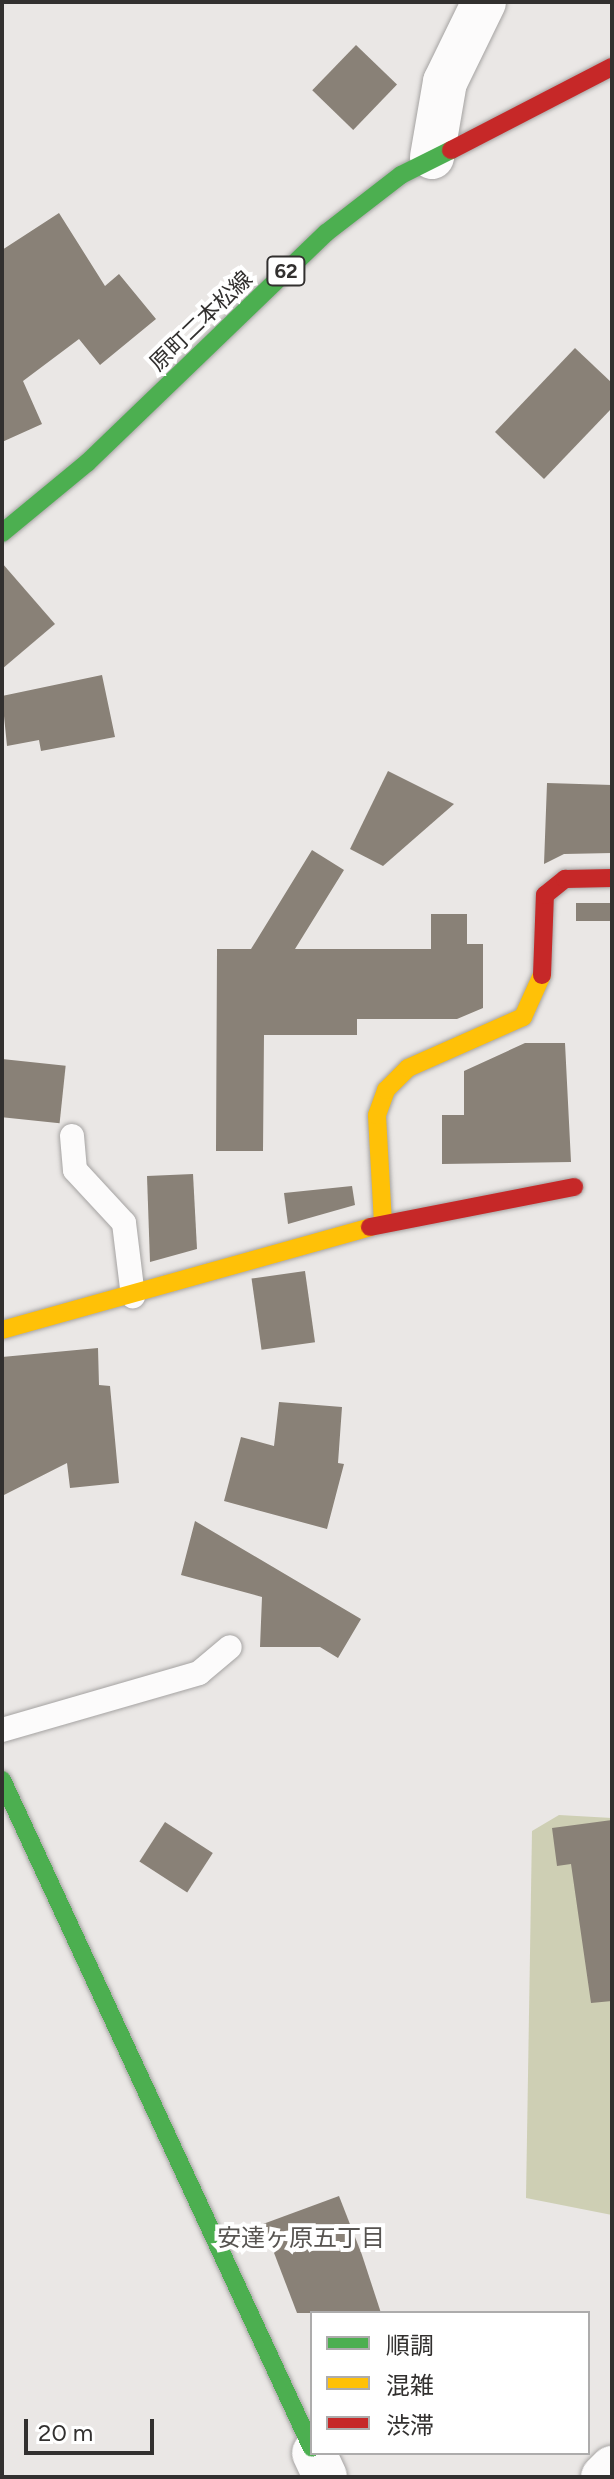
<!DOCTYPE html>
<meta charset="utf-8">
<style>
body{margin:0}
#map{position:relative;width:614px;height:2479px;overflow:hidden;background:#eae7e5;font-family:Figtree,"Noto Sans JP",sans-serif}
div>[style]{position:absolute}
.green>*{inset:0;background:#cecfb4}
.building>*{inset:0;background:#898177;transform-origin:0 0}
.roads{filter:drop-shadow(0 0 2px #a5a3a2) drop-shadow(0 0 2px #a5a3a2)}
.lane>*{height:24px;margin:-12px;padding:0 12px;transform-origin:12px;border-radius:12px;background:#fcfbfb}
.street>*{height:44px;margin:-22px;padding:0 22px;transform-origin:22px;border-radius:22px;background:#fcfbfb}
.fast>*{height:18px;margin:-9px;padding:0 9px;transform-origin:9px;border-radius:9px;background:#4caf50}
.slow>*{height:18px;margin:-9px;padding:0 9px;transform-origin:9px;border-radius:9px;background:#ffc107}
.jam>*{height:18px;margin:-9px;padding:0 9px;transform-origin:9px;border-radius:9px;background:#c62828}
span{translate:-50% -50%;white-space:nowrap;text-align:center;line-height:1.15;-webkit-text-stroke:8px #fff;paint-order:stroke}
.shield-label span{padding:2px 6px;background:#fff;border:2px solid;border-radius:6px;-webkit-text-stroke-width:0}
.shield-label{font-size:20px;color:#32302f;font-weight:700}
.street-label{font-size:22px;color:#32302f}
.neighbourhood-label{font-size:24px;color:#575451}
.frame{position:absolute;inset:0;border:4px solid #32302f;pointer-events:none}
.legend{position:absolute;left:310px;top:2311px;width:280px;height:144px;box-sizing:border-box;background:#fff;border:2px solid #adacac;margin:0;padding:10px 14px;list-style:none;font-size:24px;color:#32302f}
.legend li{display:flex;align-items:center;gap:16px;height:40px}
.legend b{width:40px;border:2px solid #adacac}
.scale{position:absolute;left:24px;top:2419px;width:130px;height:36px;box-sizing:border-box;border:4px solid #32302f;border-top:0;padding-left:10px;font-size:24px;line-height:28px;white-space:nowrap;color:#32302f;-webkit-text-stroke:6px #fff;paint-order:stroke}
</style>
<div id="map">
<div class="green">
<div style="clip-path:polygon(559px 1815px,612px 1818px,612px 2215px,526px 2198px,532px 1831px)"></div>
</div>
<div class="building">
<div style="left:356px;top:45px;width:57px;height:63px;rotate:44deg"></div>
<div style="clip-path:polygon(59px 213px,105px 286px,119px 274px,156px 319px,100px 365px,79px 339px,23px 381px,42px 424px,2px 442px,2px 250px)"></div>
<div style="clip-path:polygon(575px 348px,612px 383px,612px 408px,544px 479px,495px 432px)"></div>
<div style="clip-path:polygon(2px 563px,55px 624px,2px 669px)"></div>
<div style="clip-path:polygon(102px 675px,115px 737px,41px 751px,39px 740px,7px 746px,2px 696px)"></div>
<div style="clip-path:polygon(388px 771px,454px 804px,383px 866px,350px 849px)"></div>
<div style="clip-path:polygon(547px 783px,612px 785px,612px 853px,564px 854px,544px 864px)"></div>
<div style="clip-path:polygon(312px 850px,344px 870px,295px 949px,431px 949px,431px 914px,467px 914px,467px 944px,483px 944px,483px 1008px,457px 1019px,357px 1019px,357px 1035px,264px 1035px,263px 1151px,216px 1151px,217px 949px,251px 949px)"></div>
<div style="left:612px;top:903px;width:18px;height:36px;rotate:90deg"></div>
<div style="clip-path:polygon(525px 1043px,565px 1043px,571px 1162px,442px 1164px,442px 1115px,464px 1115px,464px 1071px)"></div>
<div style="left:2px;top:1059px;width:64px;height:58px;rotate:6deg"></div>
<div style="clip-path:polygon(193px 1174px,197px 1249px,150px 1262px,147px 1176px)"></div>
<div style="clip-path:polygon(352px 1186px,355px 1205px,288px 1224px,284px 1193px)"></div>
<div style="left:305px;top:1271px;width:72px;height:54px;rotate:82deg"></div>
<div style="clip-path:polygon(98px 1348px,99px 1385px,110px 1386px,119px 1483px,70px 1488px,67px 1463px,2px 1496px,2px 1357px)"></div>
<div style="clip-path:polygon(279px 1402px,342px 1407px,338px 1463px,344px 1464px,327px 1529px,224px 1501px,241px 1437px,274px 1446px)"></div>
<div style="clip-path:polygon(195px 1521px,361px 1619px,338px 1658px,320px 1647px,260px 1647px,262px 1597px,181px 1575px)"></div>
<div style="clip-path:polygon(612px 1820px,612px 2001px,591px 2003px,571px 1864px,557px 1866px,552px 1828px)"></div>
<div style="left:165px;top:1822px;width:57px;height:47px;rotate:33deg"></div>
<div style="clip-path:polygon(339px 2196px,362px 2255px,381px 2313px,297px 2313px,263px 2224px)"></div>
</div>
<div class="roads">
<div class="lane">
<div style="left:72px;top:1136px;width:34px;rotate:85deg"></div>
<div style="left:75px;top:1170px;width:72px;rotate:47.2deg"></div>
<div style="left:124px;top:1223px;width:74px;rotate:83deg"></div>
<div style="left:2px;top:1730px;width:205px;rotate:-16.1deg"></div>
<div style="left:199px;top:1673px;width:40px;rotate:-40deg"></div>
</div>
<div class="street">
<div style="left:432px;top:157px;width:76px;rotate:-80.2deg"></div>
<div style="left:445px;top:82px;width:89px;rotate:-64deg"></div>
<div style="left:314px;top:2453px;width:26px;rotate:65deg"></div>
<div style="left:603px;top:2477px;width:13px;rotate:-45deg"></div>
</div>
<div class="fast">
<div style="left:2px;top:533px;width:110px;rotate:-39.5deg"></div>
<div style="left:87px;top:463px;width:332px;rotate:-43.9deg"></div>
<div style="left:326px;top:233px;width:95px;rotate:-37.7deg"></div>
<div style="left:401px;top:175px;width:56px;rotate:-26.6deg"></div>
<div style="left:2px;top:1780px;width:736px;rotate:65.11deg"></div>
</div>
<div class="slow">
<div style="left:383px;top:1223px;width:108px;rotate:-93.2deg"></div>
<div style="left:377px;top:1115px;width:27px;rotate:-70deg"></div>
<div style="left:386px;top:1090px;width:31px;rotate:-45deg"></div>
<div style="left:408px;top:1068px;width:126px;rotate:-23.9deg"></div>
<div style="left:523px;top:1017px;width:46px;rotate:-65.7deg"></div>
<div style="left:2px;top:1330px;width:382px;rotate:-15.6deg"></div>
</div>
<div class="jam">
<div style="left:451px;top:150px;width:181px;rotate:-27.3deg"></div>
<div style="left:542px;top:975px;width:80px;rotate:-87.9deg"></div>
<div style="left:545px;top:895px;width:26px;rotate:-39deg"></div>
<div style="left:565px;top:879px;width:47px;rotate:-1.2deg"></div>
<div style="left:370px;top:1227px;width:208px;rotate:-11.1deg"></div>
</div>
</div>
<div class="shield-label">
<span style="left:286px;top:271px">62</span>
</div>
<div class="street-label">
<span style="left:201px;top:321px;rotate:-44deg">原町二本松線</span>
</div>
<div class="neighbourhood-label">
<span style="left:301px;top:2238px">安達ヶ原五丁目</span>
</div>
<div class="frame"></div>
<ul class="legend">
<li><b style="height:10px;background:#4caf50"></b>順調</li>
<li><b style="height:10px;background:#ffc107"></b>混雑</li>
<li><b style="height:10px;background:#c62828"></b>渋滞</li>
</ul>
<div class="scale">20 m</div>
</div>
